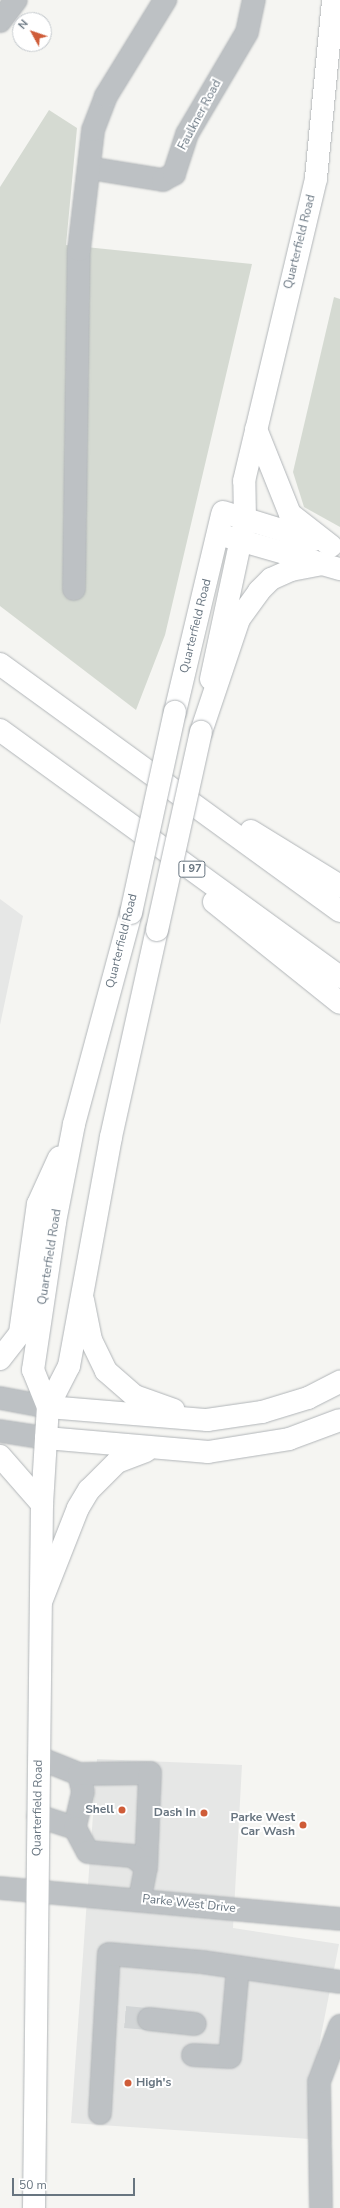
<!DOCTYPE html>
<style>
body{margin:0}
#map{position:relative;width:340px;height:2208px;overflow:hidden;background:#f5f5f2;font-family:"Nunito Sans",sans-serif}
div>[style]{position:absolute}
.built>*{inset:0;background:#e6e7e6}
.green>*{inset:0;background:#d5dad2}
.minor-tunnel>*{height:22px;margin-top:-11px;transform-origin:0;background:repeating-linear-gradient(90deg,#d2d5d6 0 22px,transparent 0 33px)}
.roads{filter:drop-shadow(0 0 1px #b1b5b8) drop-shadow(0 0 1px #b1b5b8)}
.minor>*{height:22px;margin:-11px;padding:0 11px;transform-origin:11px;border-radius:11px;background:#bdc1c4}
.major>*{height:22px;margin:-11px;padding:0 11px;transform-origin:11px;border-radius:11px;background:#fff}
.highway>*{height:22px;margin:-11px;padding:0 11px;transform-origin:11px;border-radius:11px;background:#fff}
.bridges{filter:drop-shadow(0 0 1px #b1b5b8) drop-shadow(0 0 1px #b1b5b8)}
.major-bridge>*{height:22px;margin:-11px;padding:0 11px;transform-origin:11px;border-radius:11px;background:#fff}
.dots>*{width:11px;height:11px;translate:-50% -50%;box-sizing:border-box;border:2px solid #fff;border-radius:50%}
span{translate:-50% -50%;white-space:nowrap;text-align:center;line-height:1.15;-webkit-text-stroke:4px #fff;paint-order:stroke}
.shield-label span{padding:1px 3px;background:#fff;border:1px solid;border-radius:3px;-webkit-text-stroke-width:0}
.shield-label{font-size:11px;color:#687580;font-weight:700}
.street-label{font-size:12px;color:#687580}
.poi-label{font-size:12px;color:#687580;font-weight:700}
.right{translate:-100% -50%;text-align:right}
.left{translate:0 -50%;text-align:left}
.north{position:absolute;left:12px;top:12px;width:40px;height:40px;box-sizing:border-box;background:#fff;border:1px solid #c3c8cc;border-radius:50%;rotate:310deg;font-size:11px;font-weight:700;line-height:16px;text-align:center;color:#687580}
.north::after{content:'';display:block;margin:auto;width:14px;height:18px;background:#cf5c38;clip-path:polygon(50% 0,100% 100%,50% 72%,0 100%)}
.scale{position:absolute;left:12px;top:2178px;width:123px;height:18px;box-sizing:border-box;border:2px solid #687580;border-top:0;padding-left:5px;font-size:12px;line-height:14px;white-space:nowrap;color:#687580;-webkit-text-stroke:3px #fff;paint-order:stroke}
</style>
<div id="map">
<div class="built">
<div style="clip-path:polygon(0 899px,23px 916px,0 1025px)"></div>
<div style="clip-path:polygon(97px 1759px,242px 1765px,233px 1928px,339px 1944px,317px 2056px,310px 2139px,71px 2123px)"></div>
</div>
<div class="green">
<div style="clip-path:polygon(49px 110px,77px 128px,66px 245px,252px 264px,165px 635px,136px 710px,0 606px,0 187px)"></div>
<div style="clip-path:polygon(334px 297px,340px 299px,340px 527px,304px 507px,293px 472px)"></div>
</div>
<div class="minor-tunnel">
<div style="left:125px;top:2017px;width:24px;rotate:5deg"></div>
</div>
<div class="roads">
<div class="minor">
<div style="left:0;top:21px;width:26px;rotate:-53deg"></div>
<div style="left:89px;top:168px;width:75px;rotate:9.2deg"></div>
<div style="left:163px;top:180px;width:13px;rotate:-29deg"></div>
<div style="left:174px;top:174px;width:42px;rotate:-72deg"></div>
<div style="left:187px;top:134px;width:118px;rotate:-59.5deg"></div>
<div style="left:247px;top:32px;width:33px;rotate:-78deg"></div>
<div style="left:74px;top:589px;width:339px;rotate:-89.2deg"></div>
<div style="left:79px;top:250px;width:121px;rotate:-83.3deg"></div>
<div style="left:93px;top:130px;width:36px;rotate:-69deg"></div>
<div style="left:106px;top:96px;width:113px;rotate:-58.4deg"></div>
<div style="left:0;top:1398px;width:49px;rotate:10.6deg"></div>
<div style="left:0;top:1431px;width:47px;rotate:8.7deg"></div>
<div style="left:39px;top:1758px;width:43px;rotate:21.8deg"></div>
<div style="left:79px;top:1774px;width:18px;rotate:77deg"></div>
<div style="left:83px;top:1792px;width:37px;rotate:103deg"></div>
<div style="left:79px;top:1774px;width:71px;rotate:-0.8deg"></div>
<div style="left:150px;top:1773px;width:94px;rotate:92.4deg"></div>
<div style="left:38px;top:1816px;width:39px;rotate:18deg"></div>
<div style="left:75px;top:1828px;width:27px;rotate:62deg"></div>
<div style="left:88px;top:1852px;width:45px;rotate:5.1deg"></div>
<div style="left:133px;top:1856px;width:17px;rotate:40deg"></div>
<div style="left:146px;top:1867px;width:33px;rotate:101deg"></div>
<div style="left:0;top:1888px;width:341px;rotate:5.2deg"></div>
<div style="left:149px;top:2019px;width:46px;rotate:6.2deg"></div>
<div style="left:193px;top:2055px;width:37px;rotate:3deg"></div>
<div style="left:230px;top:2057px;width:90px;rotate:-84.9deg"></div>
<div style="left:100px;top:2113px;width:159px;rotate:-86.8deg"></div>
<div style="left:109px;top:1954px;width:93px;rotate:4.9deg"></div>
<div style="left:202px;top:1962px;width:139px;rotate:8.2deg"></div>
<div style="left:321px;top:2208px;width:126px;rotate:-90.9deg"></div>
<div style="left:319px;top:2082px;width:60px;rotate:-69.4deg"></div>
</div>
<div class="major">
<div style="left:211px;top:679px;width:163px;rotate:-77.9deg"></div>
<div style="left:245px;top:520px;width:39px;rotate:-91deg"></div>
<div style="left:244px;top:481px;width:311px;rotate:-76.6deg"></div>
<div style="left:316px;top:178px;width:179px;rotate:-84.5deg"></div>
<div style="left:175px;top:712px;width:203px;rotate:-76.6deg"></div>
<div style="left:0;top:1359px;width:33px;rotate:-52deg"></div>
<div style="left:20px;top:1333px;width:130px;rotate:-82.1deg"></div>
<div style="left:38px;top:1204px;width:51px;rotate:-65.5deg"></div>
<div style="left:48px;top:1407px;width:40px;rotate:-112deg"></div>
<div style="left:33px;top:1370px;width:150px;rotate:-81.5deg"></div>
<div style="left:55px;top:1222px;width:100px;rotate:-79deg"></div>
<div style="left:74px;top:1124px;width:219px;rotate:-74.9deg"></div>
<div style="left:0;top:1456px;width:64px;rotate:48.8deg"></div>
<div style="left:34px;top:2208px;width:704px;rotate:-89.35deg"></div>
<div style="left:42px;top:1504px;width:97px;rotate:-86.5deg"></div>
<div style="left:48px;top:1407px;width:46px;rotate:-62.9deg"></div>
<div style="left:69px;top:1366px;width:233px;rotate:-79.6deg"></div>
<div style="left:111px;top:1137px;width:212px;rotate:-77.5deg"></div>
</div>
<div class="highway">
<div style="left:256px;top:429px;width:92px;rotate:68.2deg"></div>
<div style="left:290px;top:514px;width:52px;rotate:38deg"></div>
<div style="left:223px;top:512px;width:95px;rotate:17.1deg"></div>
<div style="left:218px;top:534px;width:105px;rotate:16deg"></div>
<div style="left:0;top:664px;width:420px;rotate:36deg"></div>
<div style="left:0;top:730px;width:420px;rotate:36deg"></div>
<div style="left:201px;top:732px;width:119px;rotate:-71.4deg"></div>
<div style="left:239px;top:619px;width:34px;rotate:-54deg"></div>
<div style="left:259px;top:591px;width:17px;rotate:-45deg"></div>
<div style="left:271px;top:579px;width:22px;rotate:-24deg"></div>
<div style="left:291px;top:570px;width:32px;rotate:-11deg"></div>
<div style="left:322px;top:564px;width:19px;rotate:16deg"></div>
<div style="left:251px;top:831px;width:105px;rotate:31.7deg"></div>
<div style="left:214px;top:902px;width:161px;rotate:38.7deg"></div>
<div style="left:83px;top:1300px;width:41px;rotate:78.7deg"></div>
<div style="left:91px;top:1340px;width:34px;rotate:64deg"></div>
<div style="left:106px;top:1371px;width:38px;rotate:41deg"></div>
<div style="left:135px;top:1396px;width:41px;rotate:19.7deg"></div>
<div style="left:48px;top:1407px;width:160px;rotate:4.7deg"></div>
<div style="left:207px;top:1420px;width:56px;rotate:-8.3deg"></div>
<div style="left:262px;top:1412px;width:48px;rotate:-16.9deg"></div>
<div style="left:308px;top:1398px;width:36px;rotate:-27deg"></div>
<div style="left:46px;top:1438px;width:163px;rotate:4.9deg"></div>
<div style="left:208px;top:1452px;width:82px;rotate:-9.1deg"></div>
<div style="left:289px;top:1439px;width:54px;rotate:-20.4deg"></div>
<div style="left:41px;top:1602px;width:101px;rotate:-68.5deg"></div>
<div style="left:78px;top:1508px;width:21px;rotate:-59deg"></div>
<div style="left:89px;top:1490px;width:40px;rotate:-45deg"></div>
<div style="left:117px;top:1462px;width:31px;rotate:-21deg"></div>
</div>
</div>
<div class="bridges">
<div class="major-bridge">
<div style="left:131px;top:913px;width:206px;rotate:-77.7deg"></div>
<div style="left:157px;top:930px;width:203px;rotate:-77.5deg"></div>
</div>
</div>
<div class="dots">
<div style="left:122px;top:1810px;background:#cf5c38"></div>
<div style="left:204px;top:1813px;background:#cf5c38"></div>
<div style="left:303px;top:1825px;background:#cf5c38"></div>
<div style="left:128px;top:2083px;background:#cf5c38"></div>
</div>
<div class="shield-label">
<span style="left:192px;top:869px">I 97</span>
</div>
<div class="street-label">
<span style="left:200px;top:115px;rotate:-62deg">Faulkner Road</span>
<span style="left:300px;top:242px;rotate:-76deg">Quarterfield Road</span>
<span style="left:196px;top:626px;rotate:-76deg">Quarterfield Road</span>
<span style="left:122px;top:941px;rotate:-76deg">Quarterfield Road</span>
<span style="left:50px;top:1257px;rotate:-81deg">Quarterfield Road</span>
<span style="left:38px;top:1808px;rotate:-89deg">Quarterfield Road</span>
<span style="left:189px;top:1904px;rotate:6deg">Parke West Drive</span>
</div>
<div class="poi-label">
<span class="right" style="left:114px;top:1810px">Shell</span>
<span class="right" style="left:196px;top:1813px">Dash In</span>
<span class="right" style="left:295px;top:1825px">Parke West<br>Car Wash</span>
<span class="left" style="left:136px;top:2083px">High's</span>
</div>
<div class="north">N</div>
<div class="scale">50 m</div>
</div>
